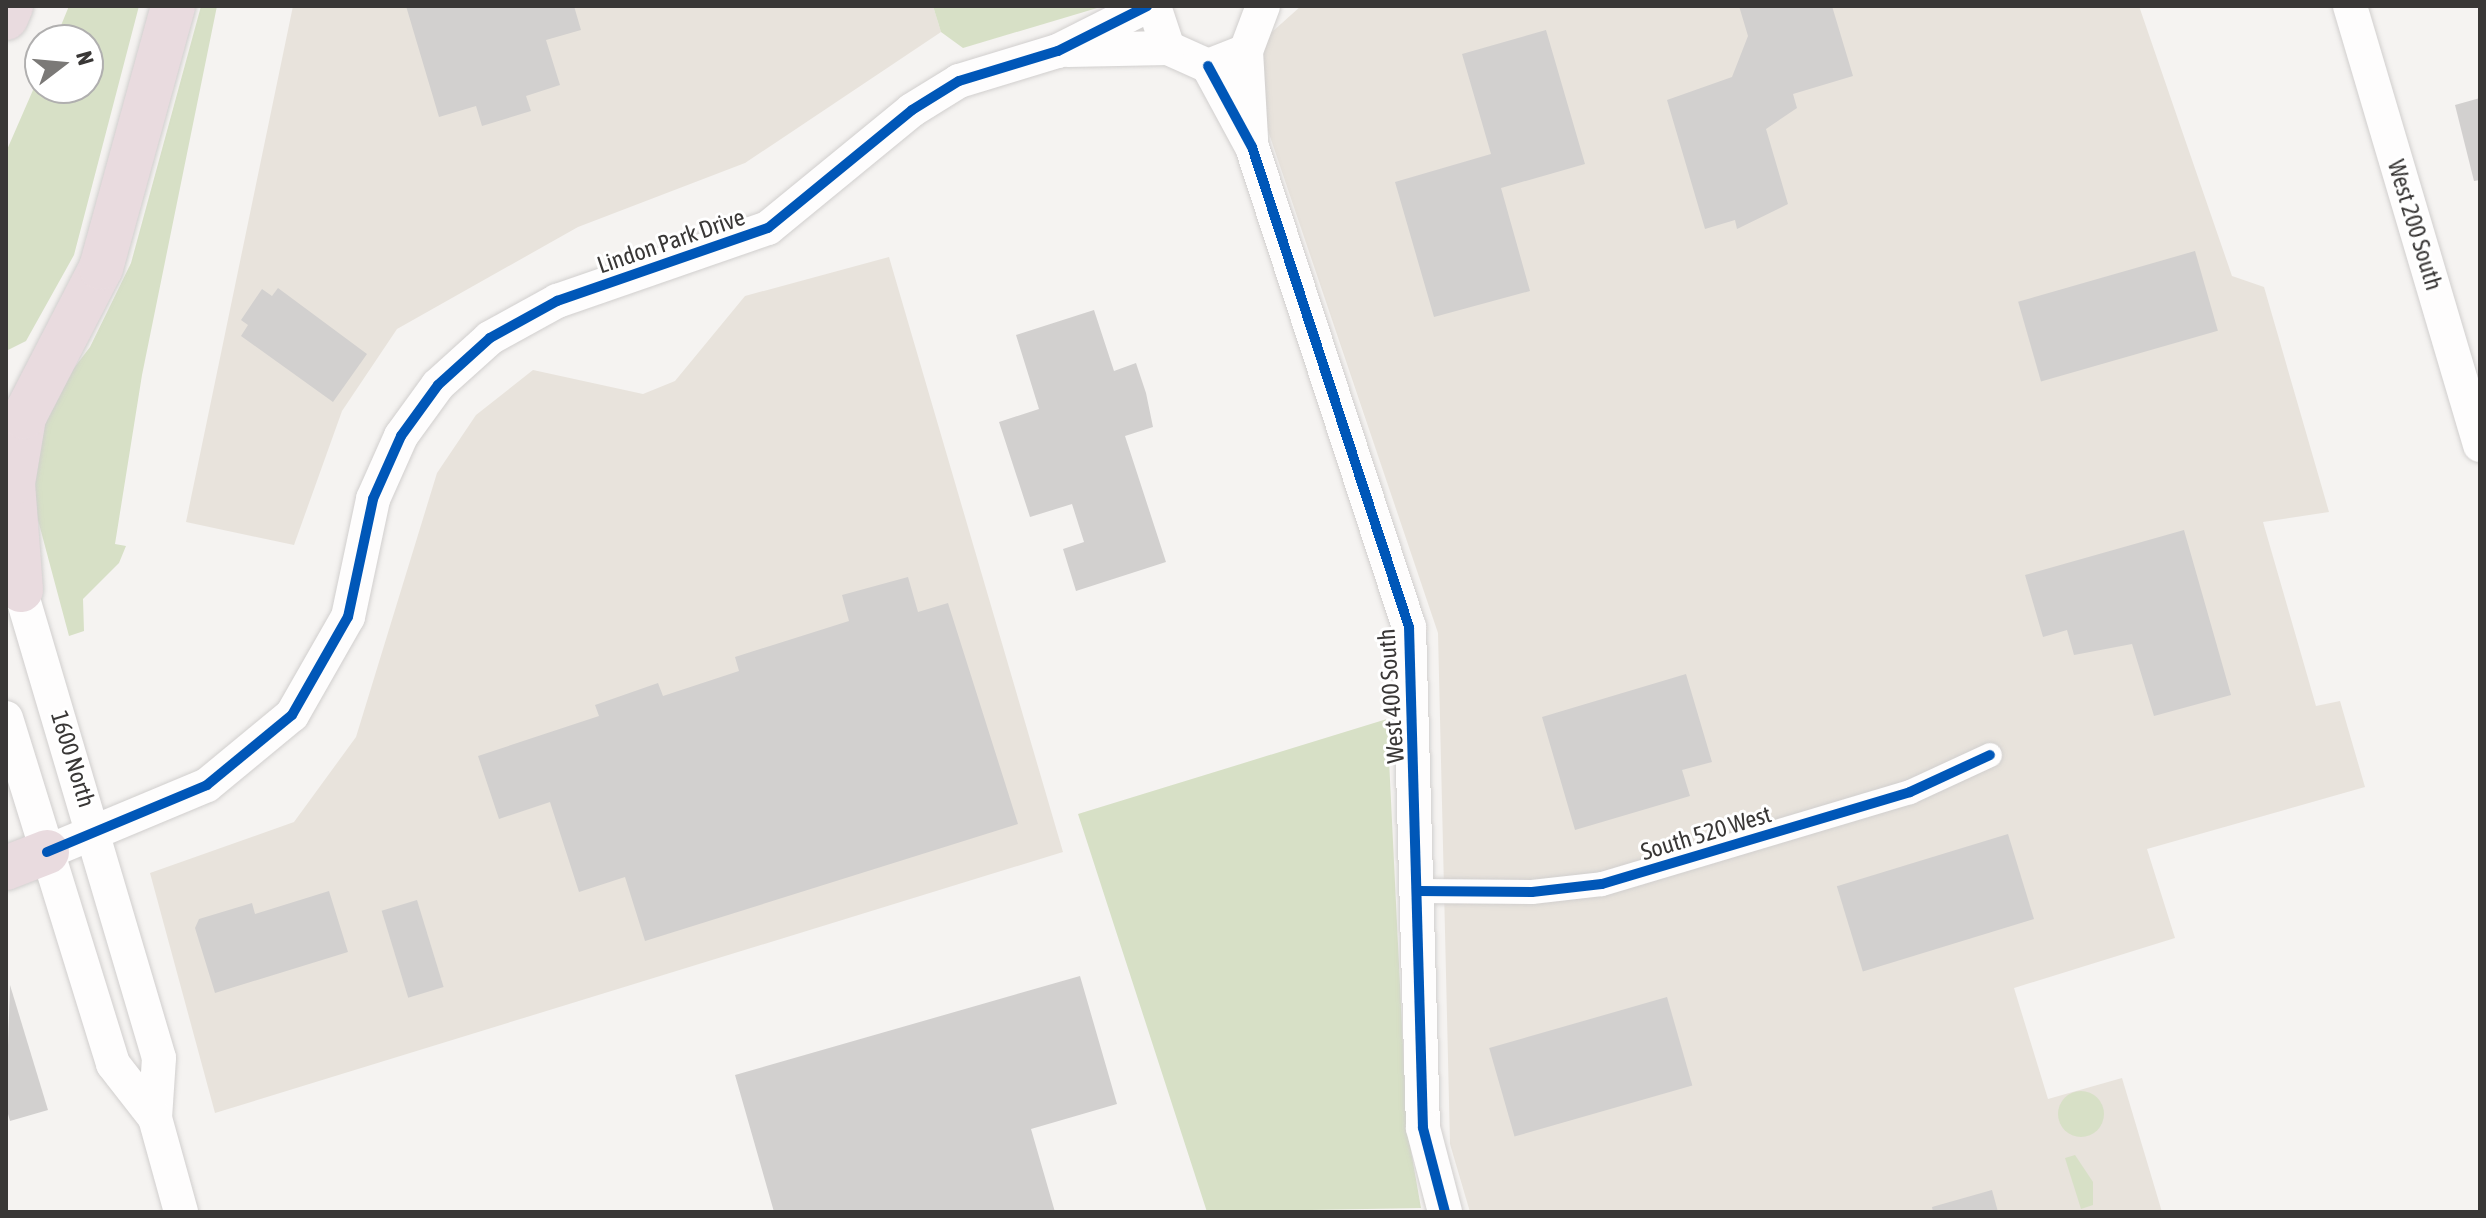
<!DOCTYPE html>
<style>
body{margin:0}
#map{position:relative;width:2486px;height:1218px;overflow:hidden;background:#f5f3f1;font-family:"Asap Condensed",sans-serif}
div>[style]{position:absolute}
.built>*{inset:0;background:#e8e3dc}
.green>*{inset:0;background:#d7e0c6}
.round{border-radius:50%}
.building>*{inset:0;background:#d2d0cf;transform-origin:0 0}
.roads{filter:drop-shadow(0 0 2px #d1cfce) drop-shadow(0 0 2px #d1cfce)}
.street>*{height:24px;margin:-12px;padding:0 12px;transform-origin:12px;border-radius:12px;background:#fefdfd}
.secondary>*{height:34px;margin:-17px;padding:0 17px;transform-origin:17px;border-radius:17px;background:#fefdfd}
.highway>*{height:44px;margin:-22px;padding:0 22px;transform-origin:22px;border-radius:22px;background:#e9dbdf}
.cycleway>*{height:10px;margin:-5px;padding:0 5px;transform-origin:5px;border-radius:5px;background:#0057b8}
span{translate:-50% -50%;white-space:nowrap;text-align:center;line-height:1.15;-webkit-text-stroke:6px #fff;paint-order:stroke}
.street-label{font-size:24px;color:#393736}
.frame{position:absolute;inset:0;border:8px solid #393736;pointer-events:none}
.north{position:absolute;left:24px;top:24px;width:80px;height:80px;box-sizing:border-box;background:#fff;border:2px solid #b0afaf;border-radius:50%;rotate:74deg;font-size:22px;font-weight:700;line-height:32px;text-align:center;color:#393736}
.north::after{content:'';display:block;margin:auto;width:28px;height:36px;background:#7b7977;clip-path:polygon(50% 0,100% 100%,50% 72%,0 100%)}
</style>
<div id="map">
<div class="built">
<div style="clip-path:polygon(293px 6px,933px 6px,941px 32px,745px 163px,578px 227px,397px 329px,342px 411px,294px 545px,186px 522px)"></div>
<div style="clip-path:polygon(1301px 6px,2139px 6px,2232px 276px,2264px 287px,2329px 512px,2263px 522px,2316px 706px,2340px 701px,2365px 787px,2147px 849px,2175px 938px,2014px 988px,2048px 1099px,2122px 1078px,2162px 1212px,1470px 1212px,1450px 1144px,1438px 633px,1256px 95px,1263px 40px)"></div>
<div style="clip-path:polygon(889px 257px,1063px 852px,215px 1113px,150px 873px,294px 822px,356px 737px,437px 473px,476px 415px,533px 370px,643px 394px,675px 381px,745px 296px)"></div>
</div>
<div class="green">
<div style="clip-path:polygon(69px 6px,139px 6px,74px 255px,26px 341px,6px 351px,6px 152px,40px 74px,40px 88px,88px 88px,88px 40px,55px 40px)"></div>
<div style="clip-path:polygon(201px 6px,217px 6px,142px 375px,115px 544px,126px 546px,119px 563px,83px 599px,84px 631px,69px 636px,34px 505px,32px 471px,52px 397px,90px 347px,131px 263px)"></div>
<div style="clip-path:polygon(933px 6px,1104px 6px,963px 48px,941px 32px)"></div>
<div style="clip-path:polygon(1387px 719px,1407px 1128px,1421px 1208px,1207px 1212px,1078px 814px)"></div>
<div class="round" style="left:2058px;top:1091px;width:46px;height:46px"></div>
<div style="clip-path:polygon(2075px 1155px,2093px 1182px,2093px 1205px,2081px 1209px,2065px 1158px)"></div>
</div>
<div class="building">
<div style="clip-path:polygon(406px 6px,574px 6px,581px 30px,546px 40px,560px 85px,526px 96px,531px 111px,482px 126px,476px 106px,439px 117px)"></div>
<div style="clip-path:polygon(1739px 6px,1832px 6px,1853px 76px,1793px 94px,1797px 108px,1766px 129px,1788px 204px,1737px 229px,1735px 220px,1705px 229px,1667px 100px,1732px 77px,1748px 36px)"></div>
<div style="clip-path:polygon(1546px 30px,1585px 164px,1501px 188px,1530px 291px,1434px 317px,1395px 182px,1491px 154px,1462px 54px)"></div>
<div style="clip-path:polygon(2480px 98px,2480px 180px,2474px 181px,2455px 105px)"></div>
<div style="left:2195px;top:251px;width:83px;height:184px;rotate:74deg"></div>
<div style="clip-path:polygon(278px 288px,367px 354px,333px 402px,241px 336px,248px 325px,241px 320px,262px 289px,272px 296px)"></div>
<div style="clip-path:polygon(1094px 310px,1114px 371px,1136px 363px,1146px 393px,1153px 427px,1125px 436px,1166px 562px,1076px 591px,1063px 549px,1084px 542px,1072px 504px,1030px 517px,999px 422px,1039px 409px,1016px 335px)"></div>
<div style="clip-path:polygon(2184px 530px,2231px 695px,2154px 716px,2132px 644px,2074px 655px,2067px 630px,2043px 637px,2025px 575px)"></div>
<div style="clip-path:polygon(908px 577px,918px 612px,948px 603px,1018px 824px,645px 941px,625px 877px,579px 892px,550px 802px,499px 819px,478px 756px,599px 716px,595px 705px,658px 683px,663px 696px,739px 671px,735px 657px,849px 621px,842px 595px)"></div>
<div style="clip-path:polygon(1686px 674px,1712px 762px,1682px 770px,1690px 796px,1575px 830px,1542px 717px)"></div>
<div style="left:2008px;top:834px;width:89px;height:179px;rotate:73deg"></div>
<div style="clip-path:polygon(329px 891px,348px 952px,215px 993px,195px 928px,199px 919px,252px 903px,255px 914px)"></div>
<div style="left:417px;top:900px;width:91px;height:37px;rotate:73deg"></div>
<div style="clip-path:polygon(1080px 976px,1117px 1104px,1031px 1129px,1055px 1212px,774px 1212px,735px 1075px)"></div>
<div style="clip-path:polygon(10px 985px,48px 1110px,10px 1121px,6px 1107px)"></div>
<div style="left:1667px;top:997px;width:92px;height:185px;rotate:74deg"></div>
<div style="clip-path:polygon(1992px 1190px,1998px 1212px,1933px 1212px,1932px 1207px)"></div>
</div>
<div class="roads">
<div class="street">
<div style="left:1419px;top:891px;width:113px;rotate:0.5deg"></div>
<div style="left:1532px;top:892px;width:70px;rotate:-6.5deg"></div>
<div style="left:1602px;top:884px;width:321px;rotate:-16.6deg"></div>
<div style="left:1910px;top:792px;width:88px;rotate:-24.8deg"></div>
</div>
<div class="secondary">
<div style="left:1154px;top:6px;width:44px;rotate:71.6deg"></div>
<div style="left:1168px;top:48px;width:44px;rotate:24.2deg"></div>
<div style="left:1208px;top:66px;width:41px;rotate:-21.5deg"></div>
<div style="left:1246px;top:51px;width:48px;rotate:-69.3deg"></div>
<div style="left:2350px;top:6px;width:458px;rotate:73.5deg"></div>
<div style="left:1068px;top:50px;width:100px;rotate:-1.1deg"></div>
<div style="left:1246px;top:51px;width:88px;rotate:86.7deg"></div>
<div style="left:1208px;top:66px;width:92px;rotate:61.5deg"></div>
<div style="left:1252px;top:147px;width:505px;rotate:71.89deg"></div>
<div style="left:1409px;top:627px;width:501px;rotate:88.4deg"></div>
<div style="left:1423px;top:1128px;width:87px;rotate:75.3deg"></div>
<div style="left:13px;top:565px;width:514px;rotate:73.5deg"></div>
<div style="left:159px;top:1058px;width:60px;rotate:93.8deg"></div>
<div style="left:155px;top:1118px;width:98px;rotate:74.5deg"></div>
<div style="left:6px;top:718px;width:362px;rotate:72.8deg"></div>
<div style="left:113px;top:1064px;width:68px;rotate:52.1deg"></div>
<div style="left:47px;top:852px;width:173px;rotate:-22.7deg"></div>
<div style="left:207px;top:785px;width:110px;rotate:-39.5deg"></div>
<div style="left:292px;top:715px;width:113px;rotate:-60.3deg"></div>
<div style="left:348px;top:617px;width:121px;rotate:-78deg"></div>
<div style="left:373px;top:499px;width:69px;rotate:-66deg"></div>
<div style="left:401px;top:436px;width:63px;rotate:-54deg"></div>
<div style="left:438px;top:385px;width:70px;rotate:-42.1deg"></div>
<div style="left:490px;top:338px;width:77px;rotate:-28.9deg"></div>
<div style="left:557px;top:301px;width:223px;rotate:-19.1deg"></div>
<div style="left:768px;top:228px;width:186px;rotate:-39.3deg"></div>
<div style="left:912px;top:110px;width:55px;rotate:-31.7deg"></div>
<div style="left:959px;top:81px;width:103px;rotate:-16.9deg"></div>
<div style="left:1058px;top:51px;width:100px;rotate:-26.8deg"></div>
</div>
<div class="highway">
<div style="left:6px;top:18px;width:13px;rotate:-67deg"></div>
<div style="left:21px;top:590px;width:107px;rotate:-94.3deg"></div>
<div style="left:13px;top:483px;width:67px;rotate:-80.5deg"></div>
<div style="left:24px;top:417px;width:168px;rotate:-62.7deg"></div>
<div style="left:101px;top:268px;width:272px;rotate:-74.6deg"></div>
<div style="left:6px;top:868px;width:44px;rotate:-21.3deg"></div>
</div>
</div>
<div class="cycleway">
<div style="left:1208px;top:66px;width:92px;rotate:61.5deg"></div>
<div style="left:1252px;top:147px;width:505px;rotate:71.89deg"></div>
<div style="left:1409px;top:627px;width:501px;rotate:88.4deg"></div>
<div style="left:1423px;top:1128px;width:87px;rotate:75.3deg"></div>
<div style="left:47px;top:852px;width:173px;rotate:-22.7deg"></div>
<div style="left:207px;top:785px;width:110px;rotate:-39.5deg"></div>
<div style="left:292px;top:715px;width:113px;rotate:-60.3deg"></div>
<div style="left:348px;top:617px;width:121px;rotate:-78deg"></div>
<div style="left:373px;top:499px;width:69px;rotate:-66deg"></div>
<div style="left:401px;top:436px;width:63px;rotate:-54deg"></div>
<div style="left:438px;top:385px;width:70px;rotate:-42.1deg"></div>
<div style="left:490px;top:338px;width:77px;rotate:-28.9deg"></div>
<div style="left:557px;top:301px;width:223px;rotate:-19.1deg"></div>
<div style="left:768px;top:228px;width:186px;rotate:-39.3deg"></div>
<div style="left:912px;top:110px;width:55px;rotate:-31.7deg"></div>
<div style="left:959px;top:81px;width:103px;rotate:-16.9deg"></div>
<div style="left:1058px;top:51px;width:100px;rotate:-26.8deg"></div>
<div style="left:1419px;top:891px;width:113px;rotate:0.5deg"></div>
<div style="left:1532px;top:892px;width:70px;rotate:-6.5deg"></div>
<div style="left:1602px;top:884px;width:321px;rotate:-16.6deg"></div>
<div style="left:1910px;top:792px;width:88px;rotate:-24.8deg"></div>
</div>
<div class="street-label">
<span style="left:2415px;top:225px;rotate:73deg">West 200 South</span>
<span style="left:671px;top:241px;rotate:-19deg">Lindon Park Drive</span>
<span style="left:1391px;top:696px;rotate:-94deg">West 400 South</span>
<span style="left:73px;top:759px;rotate:73deg">1600 North</span>
<span style="left:1706px;top:833px;rotate:-17deg">South 520 West</span>
</div>
<div class="frame"></div>
<div class="north">N</div>
</div>
